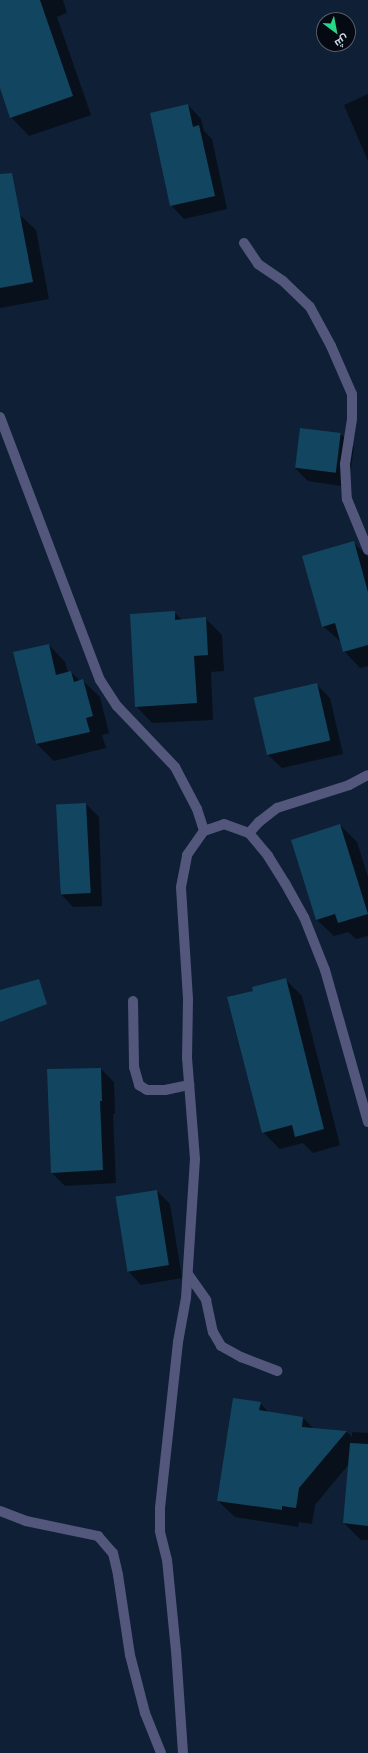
<!DOCTYPE html>
<meta charset="utf-8">
<style>
body{margin:0}
#map{position:relative;width:368px;height:1753px;overflow:hidden;background:#0f1f35;font-family:Commissioner,Cairo,sans-serif}
div>[style]{position:absolute}
.shadow>*{inset:0;background:#0007}
.building>*{inset:0;background:#124560;transform-origin:0 0}
.minor>*{height:10px;margin:-5px;padding:0 5px;transform-origin:5px;border-radius:5px;background:#52577b}
span{translate:-50% -50%;white-space:nowrap;text-align:center;line-height:1.15;-webkit-text-stroke:4px #040912;paint-order:stroke}
.north{position:absolute;left:316px;top:12px;width:40px;height:40px;box-sizing:border-box;background:#040912;border:1px solid #555d68;border-radius:50%;rotate:148deg;font-size:11px;font-weight:700;line-height:16px;text-align:center;color:#cfdae9}
.north::after{content:'';display:block;margin:auto;width:14px;height:18px;background:#26d886;clip-path:polygon(50% 0,100% 100%,50% 72%,0 100%)}
</style>
<div id="map">
<div class="shadow">
<div style="clip-path:polygon(0 0,63px 0,67px 13px,57px 17px,91px 115px,29px 136px,11px 117px,0 85px)"></div>
<div style="clip-path:polygon(368px 94px,368px 161px,344px 105px)"></div>
<div style="clip-path:polygon(188px 105px,201px 119px,204px 131px,212px 139px,227px 209px,184px 219px,171px 205px)"></div>
<div style="clip-path:polygon(0 200px,19px 214px,36px 230px,49px 299px,0 308px)"></div>
<div style="clip-path:polygon(341px 434px,354px 447px,348px 487px,308px 481px,295px 468px)"></div>
<div style="clip-path:polygon(353px 542px,368px 557px,368px 666px,360px 668px,344px 651px,341px 642px,323px 626px)"></div>
<div style="clip-path:polygon(174px 612px,182px 620px,205px 618px,222px 635px,224px 671px,211px 672px,213px 720px,152px 723px,136px 706px)"></div>
<div style="clip-path:polygon(49px 645px,65px 662px,68px 673px,71px 672px,80px 681px,83px 681px,100px 697px,109px 733px,102px 735px,106px 748px,54px 761px,37px 744px,15px 653px)"></div>
<div style="clip-path:polygon(317px 685px,330px 698px,343px 754px,282px 768px,268px 755px)"></div>
<div style="clip-path:polygon(86px 804px,99px 817px,102px 906px,73px 907px,60px 893px)"></div>
<div style="clip-path:polygon(340px 825px,357px 842px,368px 877px,368px 936px,356px 939px,348px 932px,334px 936px,317px 920px)"></div>
<div style="clip-path:polygon(285px 979px,302px 996px,340px 1145px,313px 1153px,303px 1143px,280px 1149px,263px 1132px,254px 992px)"></div>
<div style="clip-path:polygon(101px 1069px,114px 1082px,115px 1114px,113px 1114px,116px 1183px,65px 1186px,52px 1173px,48px 1070px)"></div>
<div style="clip-path:polygon(157px 1191px,170px 1204px,182px 1278px,141px 1285px,128px 1271px)"></div>
<div style="clip-path:polygon(260px 1403px,269px 1413px,303px 1418px,314px 1429px,346px 1431px,352px 1437px,352px 1432px,368px 1433px,368px 1540px,361px 1540px,344px 1523px,349px 1464px,315px 1505px,312px 1524px,299px 1522px,298px 1527px,235px 1517px,218px 1501px)"></div>
</div>
<div class="building">
<div style="clip-path:polygon(0 0,40px 0,73px 96px,10px 118px,0 88px)"></div>
<div style="clip-path:polygon(188px 104px,193px 127px,199px 125px,215px 196px,170px 206px,150px 113px)"></div>
<div style="clip-path:polygon(12px 173px,33px 282px,0 288px,0 174px)"></div>
<div style="left:300px;top:428px;width:41px;height:40px;rotate:7deg"></div>
<div style="clip-path:polygon(354px 541px,368px 592px,368px 645px,343px 652px,335px 623px,322px 627px,302px 556px)"></div>
<div style="clip-path:polygon(175px 611px,175px 620px,206px 617px,208px 655px,194px 656px,197px 703px,135px 707px,130px 614px)"></div>
<div style="clip-path:polygon(49px 644px,56px 675px,71px 671px,74px 682px,83px 679px,93px 716px,86px 718px,90px 732px,36px 744px,13px 652px)"></div>
<div style="left:317px;top:683px;width:59px;height:65px;rotate:77deg"></div>
<div style="left:86px;top:803px;width:90px;height:30px;rotate:87deg"></div>
<div style="clip-path:polygon(340px 824px,368px 914px,338px 923px,335px 914px,316px 920px,291px 840px)"></div>
<div style="clip-path:polygon(286px 978px,324px 1129px,295px 1137px,292px 1125px,262px 1133px,227px 997px,253px 991px,252px 987px)"></div>
<div style="clip-path:polygon(39px 979px,47px 1004px,0 1022px,0 990px)"></div>
<div style="clip-path:polygon(101px 1068px,102px 1101px,100px 1101px,103px 1170px,51px 1173px,47px 1069px)"></div>
<div style="left:157px;top:1190px;width:76px;height:42px;rotate:81deg"></div>
<div style="clip-path:polygon(233px 1398px,261px 1402px,259px 1410px,303px 1417px,302px 1427px,347px 1431px,299px 1488px,296px 1508px,282px 1506px,282px 1510px,217px 1501px)"></div>
<div style="clip-path:polygon(350px 1443px,368px 1444px,368px 1526px,343px 1523px)"></div>
</div>
<div class="minor">
<div style="left:244px;top:243px;width:25px;rotate:56deg"></div>
<div style="left:258px;top:264px;width:30px;rotate:34deg"></div>
<div style="left:283px;top:281px;width:37px;rotate:44deg"></div>
<div style="left:310px;top:307px;width:44px;rotate:61.7deg"></div>
<div style="left:331px;top:346px;width:52px;rotate:66.4deg"></div>
<div style="left:352px;top:394px;width:25px;rotate:90deg"></div>
<div style="left:352px;top:419px;width:46px;rotate:98.8deg"></div>
<div style="left:345px;top:464px;width:35px;rotate:87deg"></div>
<div style="left:347px;top:499px;width:55px;rotate:67.6deg"></div>
<div style="left:0;top:417px;width:281px;rotate:69.2deg"></div>
<div style="left:100px;top:680px;width:31px;rotate:57deg"></div>
<div style="left:117px;top:706px;width:84px;rotate:46.4deg"></div>
<div style="left:175px;top:767px;width:47px;rotate:62.4deg"></div>
<div style="left:197px;top:809px;width:23px;rotate:72deg"></div>
<div style="left:249px;top:833px;width:15px;rotate:-48deg"></div>
<div style="left:259px;top:822px;width:23px;rotate:-38deg"></div>
<div style="left:277px;top:808px;width:76px;rotate:-17.7deg"></div>
<div style="left:349px;top:785px;width:21px;rotate:-28deg"></div>
<div style="left:133px;top:1001px;width:66px;rotate:89.1deg"></div>
<div style="left:134px;top:1067px;width:19px;rotate:74deg"></div>
<div style="left:139px;top:1085px;width:9px;rotate:32deg"></div>
<div style="left:147px;top:1090px;width:18px"></div>
<div style="left:165px;top:1090px;width:25px;rotate:-12deg"></div>
<div style="left:188px;top:1274px;width:32px;rotate:55deg"></div>
<div style="left:206px;top:1300px;width:33px;rotate:78deg"></div>
<div style="left:213px;top:1332px;width:16px;rotate:60deg"></div>
<div style="left:221px;top:1346px;width:23px;rotate:29deg"></div>
<div style="left:241px;top:1357px;width:39px;rotate:21deg"></div>
<div style="left:0;top:1511px;width:28px;rotate:21deg"></div>
<div style="left:26px;top:1521px;width:74px;rotate:11.8deg"></div>
<div style="left:98px;top:1536px;width:23px;rotate:49deg"></div>
<div style="left:113px;top:1553px;width:23px;rotate:77deg"></div>
<div style="left:118px;top:1575px;width:81px;rotate:81.5deg"></div>
<div style="left:130px;top:1655px;width:60px;rotate:75.5deg"></div>
<div style="left:145px;top:1713px;width:43px;rotate:68.2deg"></div>
<div style="left:183px;top:1753px;width:102px;rotate:-93.9deg"></div>
<div style="left:176px;top:1651px;width:91px;rotate:-95.6deg"></div>
<div style="left:167px;top:1560px;width:30px;rotate:-104deg"></div>
<div style="left:160px;top:1531px;width:23px;rotate:-90deg"></div>
<div style="left:160px;top:1508px;width:167px;rotate:-83.8deg"></div>
<div style="left:178px;top:1342px;width:45px;rotate:-79.7deg"></div>
<div style="left:186px;top:1298px;width:139px;rotate:-86.3deg"></div>
<div style="left:195px;top:1159px;width:101px;rotate:-94.5deg"></div>
<div style="left:187px;top:1058px;width:59px;rotate:-89deg"></div>
<div style="left:188px;top:999px;width:112px;rotate:-93.6deg"></div>
<div style="left:181px;top:887px;width:33px;rotate:-79deg"></div>
<div style="left:187px;top:855px;width:29px;rotate:-55deg"></div>
<div style="left:204px;top:831px;width:21px;rotate:-19deg"></div>
<div style="left:224px;top:824px;width:27px;rotate:20deg"></div>
<div style="left:249px;top:833px;width:30px;rotate:50deg"></div>
<div style="left:268px;top:856px;width:32px;rotate:58deg"></div>
<div style="left:285px;top:883px;width:39px;rotate:61deg"></div>
<div style="left:304px;top:917px;width:57px;rotate:68.4deg"></div>
<div style="left:325px;top:970px;width:158px;rotate:74.2deg"></div>
</div>
<div class="north">ش</div>
</div>
